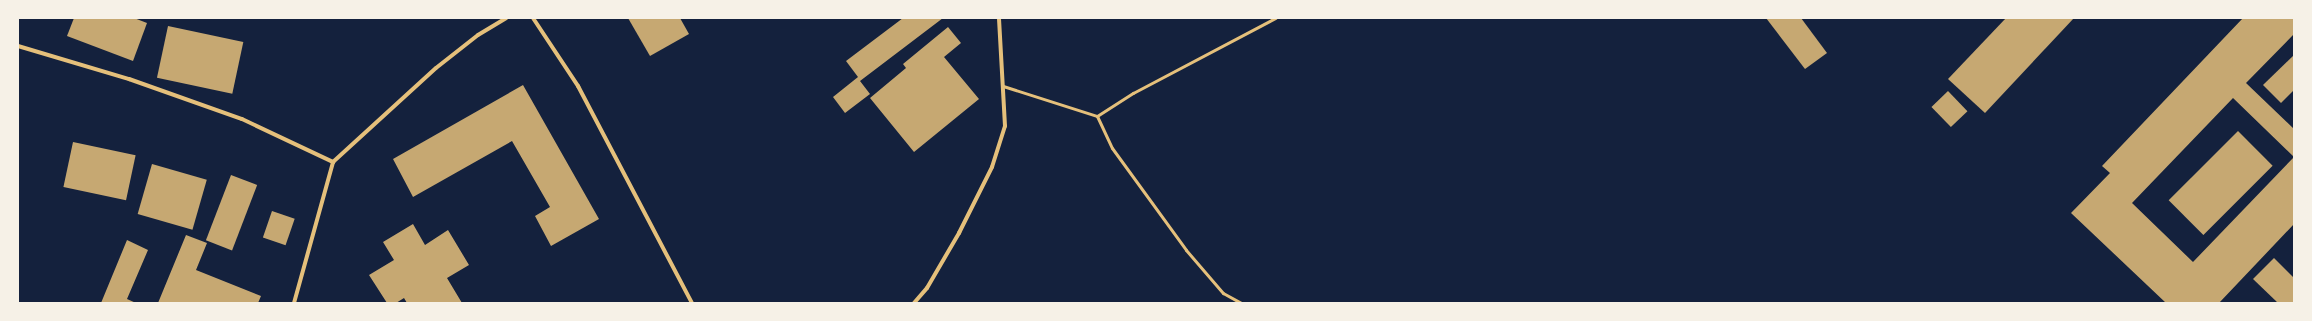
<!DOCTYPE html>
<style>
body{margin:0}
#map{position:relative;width:2312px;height:321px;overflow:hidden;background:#14213d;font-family:"Source Serif 4",serif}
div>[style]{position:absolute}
.building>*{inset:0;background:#c6a872;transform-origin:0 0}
.service>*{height:3px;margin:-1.5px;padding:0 1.5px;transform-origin:1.5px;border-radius:1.5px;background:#e5c07b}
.minor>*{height:4px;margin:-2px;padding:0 2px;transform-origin:2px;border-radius:2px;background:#e5c07b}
span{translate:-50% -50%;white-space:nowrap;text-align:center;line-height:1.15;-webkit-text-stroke:3.5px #f6f1e7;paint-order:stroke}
.frame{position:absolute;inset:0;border:19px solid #f6f1e7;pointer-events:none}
</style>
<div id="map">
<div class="building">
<div style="clip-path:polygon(74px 18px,134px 18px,147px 23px,133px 61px,67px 36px)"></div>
<div style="clip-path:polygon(628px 18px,680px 18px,689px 34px,650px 56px)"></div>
<div style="clip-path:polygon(903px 18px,943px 18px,860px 81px,870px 94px,845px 113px,833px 97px,858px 77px,846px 61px)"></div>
<div style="clip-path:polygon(1766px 18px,1801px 18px,1827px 53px,1805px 69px)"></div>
<div style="clip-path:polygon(2006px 18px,2074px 18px,1985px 113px,1948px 79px)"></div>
<div style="clip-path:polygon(evenodd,2243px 18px,2294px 18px,2294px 34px,2246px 83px,2294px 129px,2294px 224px,2219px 303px,2166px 303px,2071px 213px,2110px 173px,2102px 166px,2243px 18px,2233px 98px,2294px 157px,2193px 262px,2132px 203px,2233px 98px)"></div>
<div style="left:168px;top:26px;width:77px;height:53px;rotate:12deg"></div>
<div style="clip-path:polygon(948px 27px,961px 43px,944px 57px,979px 99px,914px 152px,870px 98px,906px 68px,903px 64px)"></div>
<div style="clip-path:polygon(2294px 55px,2294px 90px,2281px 103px,2263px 85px)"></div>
<div style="clip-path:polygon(523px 85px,599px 219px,551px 246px,535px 216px,550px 207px,512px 141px,413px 197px,393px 159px)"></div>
<div style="left:1948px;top:91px;width:28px;height:23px;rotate:46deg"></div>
<div style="left:2238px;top:131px;width:49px;height:98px;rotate:45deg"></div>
<div style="left:73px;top:142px;width:64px;height:46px;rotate:12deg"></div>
<div style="left:152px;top:164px;width:57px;height:52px;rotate:16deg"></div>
<div style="left:231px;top:175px;width:28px;height:70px;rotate:21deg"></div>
<div style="left:272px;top:211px;width:24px;height:28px;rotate:19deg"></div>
<div style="clip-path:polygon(413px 224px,425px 245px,448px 230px,469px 265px,447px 278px,462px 303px,407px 303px,404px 298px,396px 303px,387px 303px,369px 275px,394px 260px,383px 242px)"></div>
<div style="clip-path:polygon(186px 235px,207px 243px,196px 270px,261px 296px,258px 303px,158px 303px)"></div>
<div style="clip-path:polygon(127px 240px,148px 250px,127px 299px,136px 303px,101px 303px)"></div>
<div style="clip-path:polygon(2274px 258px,2294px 278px,2294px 303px,2278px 303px,2253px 279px)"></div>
</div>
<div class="service">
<div style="left:1003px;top:86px;width:99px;rotate:17.7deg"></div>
<div style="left:1097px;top:116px;width:43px;rotate:-32.6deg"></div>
<div style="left:1133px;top:93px;width:161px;rotate:-27.8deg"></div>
<div style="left:1097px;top:116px;width:35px;rotate:65deg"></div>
<div style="left:1112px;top:148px;width:126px;rotate:54deg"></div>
<div style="left:1186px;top:250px;width:57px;rotate:49.3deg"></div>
<div style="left:1223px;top:293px;width:21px;rotate:29deg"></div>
</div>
<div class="minor">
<div style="left:533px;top:18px;width:82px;rotate:56.5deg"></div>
<div style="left:578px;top:86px;width:245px;rotate:62.3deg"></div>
<div style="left:18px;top:46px;width:116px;rotate:16.6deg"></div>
<div style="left:129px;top:79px;width:120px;rotate:19.5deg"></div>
<div style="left:242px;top:119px;width:101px;rotate:25.3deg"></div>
<div style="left:294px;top:303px;width:146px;rotate:-74.5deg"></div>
<div style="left:333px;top:162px;width:139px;rotate:-42.4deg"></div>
<div style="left:436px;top:68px;width:53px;rotate:-38.2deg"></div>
<div style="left:478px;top:35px;width:33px;rotate:-31deg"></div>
<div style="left:914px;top:303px;width:20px;rotate:-49deg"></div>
<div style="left:927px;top:288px;width:64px;rotate:-59.8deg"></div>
<div style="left:959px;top:233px;width:74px;rotate:-63.4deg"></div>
<div style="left:992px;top:167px;width:43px;rotate:-72.4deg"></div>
<div style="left:1005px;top:126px;width:108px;rotate:-93.2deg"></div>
</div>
<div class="frame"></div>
</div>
